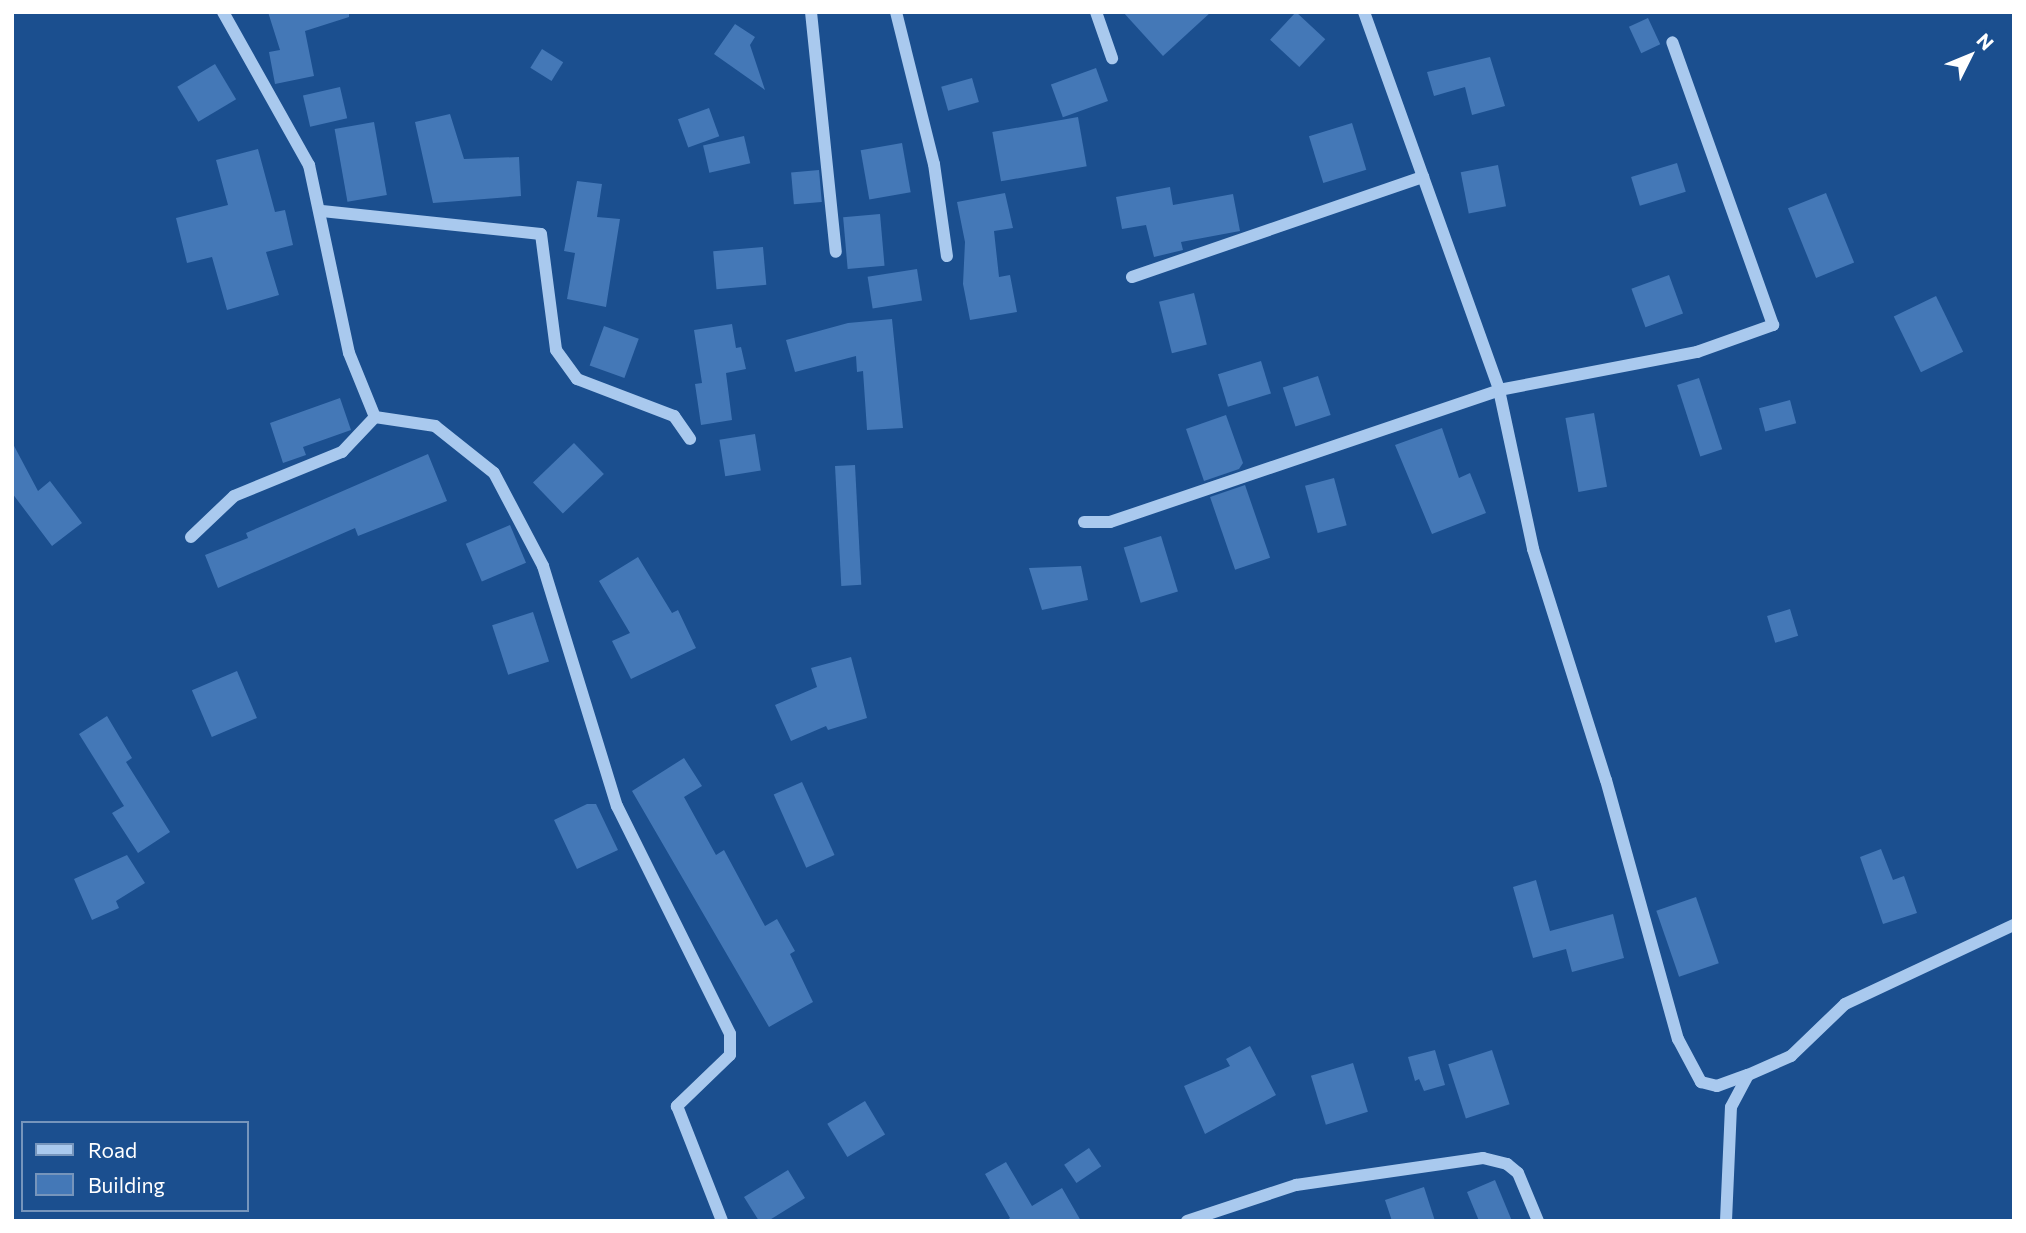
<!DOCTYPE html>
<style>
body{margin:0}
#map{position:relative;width:2026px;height:1233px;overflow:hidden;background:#1b4f8f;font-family:Commissioner,sans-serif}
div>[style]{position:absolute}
.building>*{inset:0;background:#4478b7;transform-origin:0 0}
.minor>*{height:12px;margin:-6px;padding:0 6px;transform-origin:6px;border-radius:6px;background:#a9c9ee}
span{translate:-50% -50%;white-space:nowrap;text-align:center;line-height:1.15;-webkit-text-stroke:5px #1b4f8f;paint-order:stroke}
.frame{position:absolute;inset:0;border:14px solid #fff;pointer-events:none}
.legend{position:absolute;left:21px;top:1121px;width:228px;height:91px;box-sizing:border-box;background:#1b4f8f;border:2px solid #7695bc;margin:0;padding:9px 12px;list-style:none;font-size:21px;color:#fff}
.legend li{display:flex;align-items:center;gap:14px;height:35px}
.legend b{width:35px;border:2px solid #7695bc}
.north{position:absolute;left:1935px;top:21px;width:70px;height:70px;-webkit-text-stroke:5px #1b4f8f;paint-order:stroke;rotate:47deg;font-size:19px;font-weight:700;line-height:28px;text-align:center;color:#fff}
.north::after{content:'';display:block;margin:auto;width:24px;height:32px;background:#fff;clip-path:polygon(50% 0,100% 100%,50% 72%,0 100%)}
</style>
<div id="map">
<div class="building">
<div style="clip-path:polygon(268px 12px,349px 12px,349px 17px,305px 31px,314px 76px,275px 84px,269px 52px,280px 50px)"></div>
<div style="clip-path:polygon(1123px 12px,1211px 12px,1163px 56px)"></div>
<div style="left:1296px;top:12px;width:40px;height:38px;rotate:43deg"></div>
<div style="left:1648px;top:18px;width:29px;height:21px;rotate:65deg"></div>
<div style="clip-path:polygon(735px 24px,755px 37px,750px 45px,765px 90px,714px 54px)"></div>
<div style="left:542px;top:49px;width:25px;height:22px;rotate:32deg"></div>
<div style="clip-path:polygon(1490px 57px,1505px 106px,1472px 115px,1465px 87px,1434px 96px,1427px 72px)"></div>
<div style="left:215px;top:64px;width:41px;height:44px;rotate:59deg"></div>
<div style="left:1096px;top:68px;width:35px;height:48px;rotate:70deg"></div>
<div style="left:972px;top:78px;width:25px;height:32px;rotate:74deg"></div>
<div style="left:340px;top:87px;width:32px;height:38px;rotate:77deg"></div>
<div style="left:709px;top:108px;width:30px;height:33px;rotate:70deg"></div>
<div style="clip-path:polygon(450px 114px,464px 159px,519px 157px,521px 196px,433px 203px,415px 122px)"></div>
<div style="left:1078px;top:117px;width:50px;height:87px;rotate:80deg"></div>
<div style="left:374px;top:122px;width:74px;height:40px;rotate:80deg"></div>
<div style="left:1352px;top:123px;width:49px;height:45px;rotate:73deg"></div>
<div style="left:744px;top:136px;width:28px;height:42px;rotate:77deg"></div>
<div style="left:902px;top:143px;width:50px;height:42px;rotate:80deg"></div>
<div style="clip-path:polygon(258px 149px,275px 212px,285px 210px,293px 245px,266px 252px,279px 295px,227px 310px,212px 257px,187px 263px,176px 218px,228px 205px,216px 160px)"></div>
<div style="left:1677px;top:163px;width:30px;height:48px;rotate:73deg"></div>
<div style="left:1498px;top:165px;width:42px;height:38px;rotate:79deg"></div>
<div style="left:819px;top:170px;width:32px;height:28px;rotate:85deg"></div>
<div style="clip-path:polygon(577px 181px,602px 184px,597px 217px,620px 219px,606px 307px,567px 299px,575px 253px,564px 251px)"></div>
<div style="clip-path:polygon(1170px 187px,1173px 205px,1233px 194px,1240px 231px,1181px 242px,1183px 250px,1154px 257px,1146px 225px,1122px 229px,1116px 197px)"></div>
<div style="clip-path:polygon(1005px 193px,1013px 228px,994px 231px,999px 277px,1010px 275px,1017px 312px,970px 320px,963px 284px,965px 242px,957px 202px)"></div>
<div style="left:1826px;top:193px;width:75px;height:41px;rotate:68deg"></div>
<div style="left:880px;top:214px;width:52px;height:37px;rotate:85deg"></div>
<div style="left:763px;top:247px;width:38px;height:50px;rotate:85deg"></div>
<div style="left:917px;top:269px;width:32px;height:50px;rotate:81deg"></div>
<div style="left:1669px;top:275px;width:41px;height:40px;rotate:70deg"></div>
<div style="left:1194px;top:293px;width:53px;height:36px;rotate:76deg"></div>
<div style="left:1936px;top:296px;width:62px;height:47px;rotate:64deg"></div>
<div style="clip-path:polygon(892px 319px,903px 428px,867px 430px,863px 371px,857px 372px,856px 356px,795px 372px,786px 340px,848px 323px)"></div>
<div style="clip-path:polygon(732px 324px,736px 348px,741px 347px,746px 369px,726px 373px,732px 420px,701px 425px,695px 384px,702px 383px,694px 330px)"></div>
<div style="left:604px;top:326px;width:37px;height:42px;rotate:20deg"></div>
<div style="left:1261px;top:361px;width:34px;height:45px;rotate:73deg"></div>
<div style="left:1318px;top:376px;width:41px;height:37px;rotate:72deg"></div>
<div style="left:1699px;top:378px;width:75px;height:23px;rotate:72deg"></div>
<div style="clip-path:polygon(340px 398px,351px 430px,303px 447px,306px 455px,283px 463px,270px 423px)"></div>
<div style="left:1790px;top:400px;width:24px;height:32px;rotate:75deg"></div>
<div style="left:1594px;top:413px;width:75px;height:29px;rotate:80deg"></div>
<div style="clip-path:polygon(1226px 415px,1243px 463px,1239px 469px,1204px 481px,1186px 429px)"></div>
<div style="clip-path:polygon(1442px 428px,1459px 478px,1470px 473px,1486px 513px,1432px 534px,1395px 445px)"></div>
<div style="left:755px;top:434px;width:37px;height:36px;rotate:81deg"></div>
<div style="clip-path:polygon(12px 442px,38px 491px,50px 481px,82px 523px,52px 546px,12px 493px)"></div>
<div style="left:574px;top:443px;width:43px;height:57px;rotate:46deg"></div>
<div style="clip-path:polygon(428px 454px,447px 501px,358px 536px,355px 528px,218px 588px,205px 555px,248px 538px,246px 533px)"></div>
<div style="left:855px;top:465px;width:120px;height:20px;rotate:87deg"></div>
<div style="left:1334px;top:478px;width:49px;height:30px;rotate:75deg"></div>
<div style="left:1245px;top:485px;width:77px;height:37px;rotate:71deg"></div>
<div style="left:510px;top:525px;width:41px;height:48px;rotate:67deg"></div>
<div style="left:1161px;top:536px;width:58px;height:39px;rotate:73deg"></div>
<div style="clip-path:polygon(638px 557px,672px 613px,678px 610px,696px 648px,631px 679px,612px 641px,630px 633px,599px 581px)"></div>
<div style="clip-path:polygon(1081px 566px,1088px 600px,1042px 610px,1029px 568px)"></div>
<div style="left:1790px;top:609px;width:28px;height:24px;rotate:73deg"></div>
<div style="left:533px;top:612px;width:52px;height:43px;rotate:72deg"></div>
<div style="clip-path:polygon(851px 657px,867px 718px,828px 730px,826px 726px,791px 741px,775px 705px,817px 687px,811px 668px)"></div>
<div style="left:237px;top:671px;width:51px;height:49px;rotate:67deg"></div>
<div style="clip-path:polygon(107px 716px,132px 758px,126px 762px,170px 832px,138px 853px,112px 813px,124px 806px,79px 734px)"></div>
<div style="clip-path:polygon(684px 758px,702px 786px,684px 797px,716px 855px,724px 850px,765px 926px,777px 919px,795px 951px,790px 954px,813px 1002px,769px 1027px,632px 791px)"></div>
<div style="left:802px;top:782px;width:80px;height:31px;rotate:66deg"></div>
<div style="clip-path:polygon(587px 804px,596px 804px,618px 850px,577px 869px,554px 820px)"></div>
<div style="clip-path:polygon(1881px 849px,1893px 880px,1904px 876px,1917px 913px,1883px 924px,1860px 857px)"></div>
<div style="clip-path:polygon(127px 855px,145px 883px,116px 901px,119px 908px,92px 920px,74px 879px)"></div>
<div style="clip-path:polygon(1536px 880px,1550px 931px,1613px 914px,1624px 958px,1572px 972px,1566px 949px,1533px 958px,1513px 887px)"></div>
<div style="left:1696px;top:897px;width:70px;height:42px;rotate:71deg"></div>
<div style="clip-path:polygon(1250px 1046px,1276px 1095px,1205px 1134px,1184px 1086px,1230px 1066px,1226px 1059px)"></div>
<div style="clip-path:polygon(1435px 1050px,1445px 1085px,1424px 1091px,1419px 1079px,1415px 1081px,1408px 1057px)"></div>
<div style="left:1492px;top:1050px;width:57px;height:46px;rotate:72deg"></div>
<div style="left:1353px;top:1063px;width:51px;height:44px;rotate:73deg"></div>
<div style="left:865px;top:1101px;width:39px;height:44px;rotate:59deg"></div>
<div style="left:1089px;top:1148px;width:22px;height:30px;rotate:56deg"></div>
<div style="clip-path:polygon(1006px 1162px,1032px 1206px,1062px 1188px,1081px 1221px,1006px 1221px,1010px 1218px,985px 1174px)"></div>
<div style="clip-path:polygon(788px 1170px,805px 1198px,768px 1221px,759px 1221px,744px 1197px)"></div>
<div style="clip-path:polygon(1495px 1180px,1512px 1221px,1479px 1221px,1467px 1192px)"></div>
<div style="clip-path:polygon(1424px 1187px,1435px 1221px,1392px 1221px,1385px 1200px)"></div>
</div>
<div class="minor">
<div style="left:223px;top:12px;width:176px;rotate:60.7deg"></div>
<div style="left:309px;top:165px;width:192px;rotate:78deg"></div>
<div style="left:349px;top:353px;width:69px;rotate:67.9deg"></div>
<div style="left:375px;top:417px;width:61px;rotate:8.5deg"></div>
<div style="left:435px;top:426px;width:75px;rotate:38.5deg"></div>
<div style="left:494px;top:473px;width:105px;rotate:62.2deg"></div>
<div style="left:543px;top:566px;width:251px;rotate:72.9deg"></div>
<div style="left:617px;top:806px;width:254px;rotate:63.6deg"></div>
<div style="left:730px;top:1034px;width:21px;rotate:90deg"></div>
<div style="left:730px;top:1055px;width:74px;rotate:136.1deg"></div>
<div style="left:677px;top:1106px;width:123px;rotate:68.6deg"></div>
<div style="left:811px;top:12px;width:241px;rotate:84.1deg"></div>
<div style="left:896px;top:12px;width:157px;rotate:76deg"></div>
<div style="left:934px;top:164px;width:93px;rotate:82deg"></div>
<div style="left:1096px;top:12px;width:49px;rotate:70.8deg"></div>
<div style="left:1364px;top:12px;width:401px;rotate:70.3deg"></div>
<div style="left:1499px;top:390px;width:163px;rotate:77.9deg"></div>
<div style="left:1533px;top:549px;width:242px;rotate:72.5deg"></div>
<div style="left:1606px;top:780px;width:269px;rotate:74.5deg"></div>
<div style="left:1678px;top:1039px;width:49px;rotate:61.9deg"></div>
<div style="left:1701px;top:1082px;width:16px;rotate:14deg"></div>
<div style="left:1717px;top:1086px;width:33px;rotate:-20deg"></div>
<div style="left:322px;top:211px;width:220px;rotate:6deg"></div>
<div style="left:541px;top:234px;width:117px;rotate:82.6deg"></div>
<div style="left:556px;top:350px;width:36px;rotate:54deg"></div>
<div style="left:577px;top:379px;width:104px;rotate:20.9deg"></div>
<div style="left:674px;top:416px;width:28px;rotate:55deg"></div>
<div style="left:1132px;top:277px;width:308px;rotate:-19deg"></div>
<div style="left:1084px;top:522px;width:26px"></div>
<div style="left:1110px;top:522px;width:411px;rotate:-18.7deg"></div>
<div style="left:1499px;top:390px;width:202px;rotate:-10.9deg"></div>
<div style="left:1697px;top:352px;width:81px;rotate:-19.6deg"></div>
<div style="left:1773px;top:325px;width:300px;rotate:-109.6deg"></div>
<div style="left:191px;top:537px;width:59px;rotate:-43.6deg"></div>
<div style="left:234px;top:496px;width:117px;rotate:-22.2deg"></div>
<div style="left:342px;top:452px;width:48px;rotate:-46.7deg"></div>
<div style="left:1187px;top:1221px;width:115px;rotate:-18.3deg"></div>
<div style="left:1296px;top:1185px;width:189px;rotate:-8.2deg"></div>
<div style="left:1483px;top:1158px;width:25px;rotate:14deg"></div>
<div style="left:1507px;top:1164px;width:14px;rotate:39deg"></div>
<div style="left:1518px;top:1173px;width:52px;rotate:67.4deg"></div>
<div style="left:1726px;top:1221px;width:114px;rotate:-87.5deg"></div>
<div style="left:1731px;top:1107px;width:36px;rotate:-62deg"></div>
<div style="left:1748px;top:1075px;width:47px;rotate:-23.8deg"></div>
<div style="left:1791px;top:1056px;width:75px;rotate:-43.9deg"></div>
<div style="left:1845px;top:1004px;width:187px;rotate:-25.1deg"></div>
</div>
<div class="frame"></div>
<ul class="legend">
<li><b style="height:9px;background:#a9c9ee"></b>Road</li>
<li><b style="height:19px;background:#4478b7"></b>Building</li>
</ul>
<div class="north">N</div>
</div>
